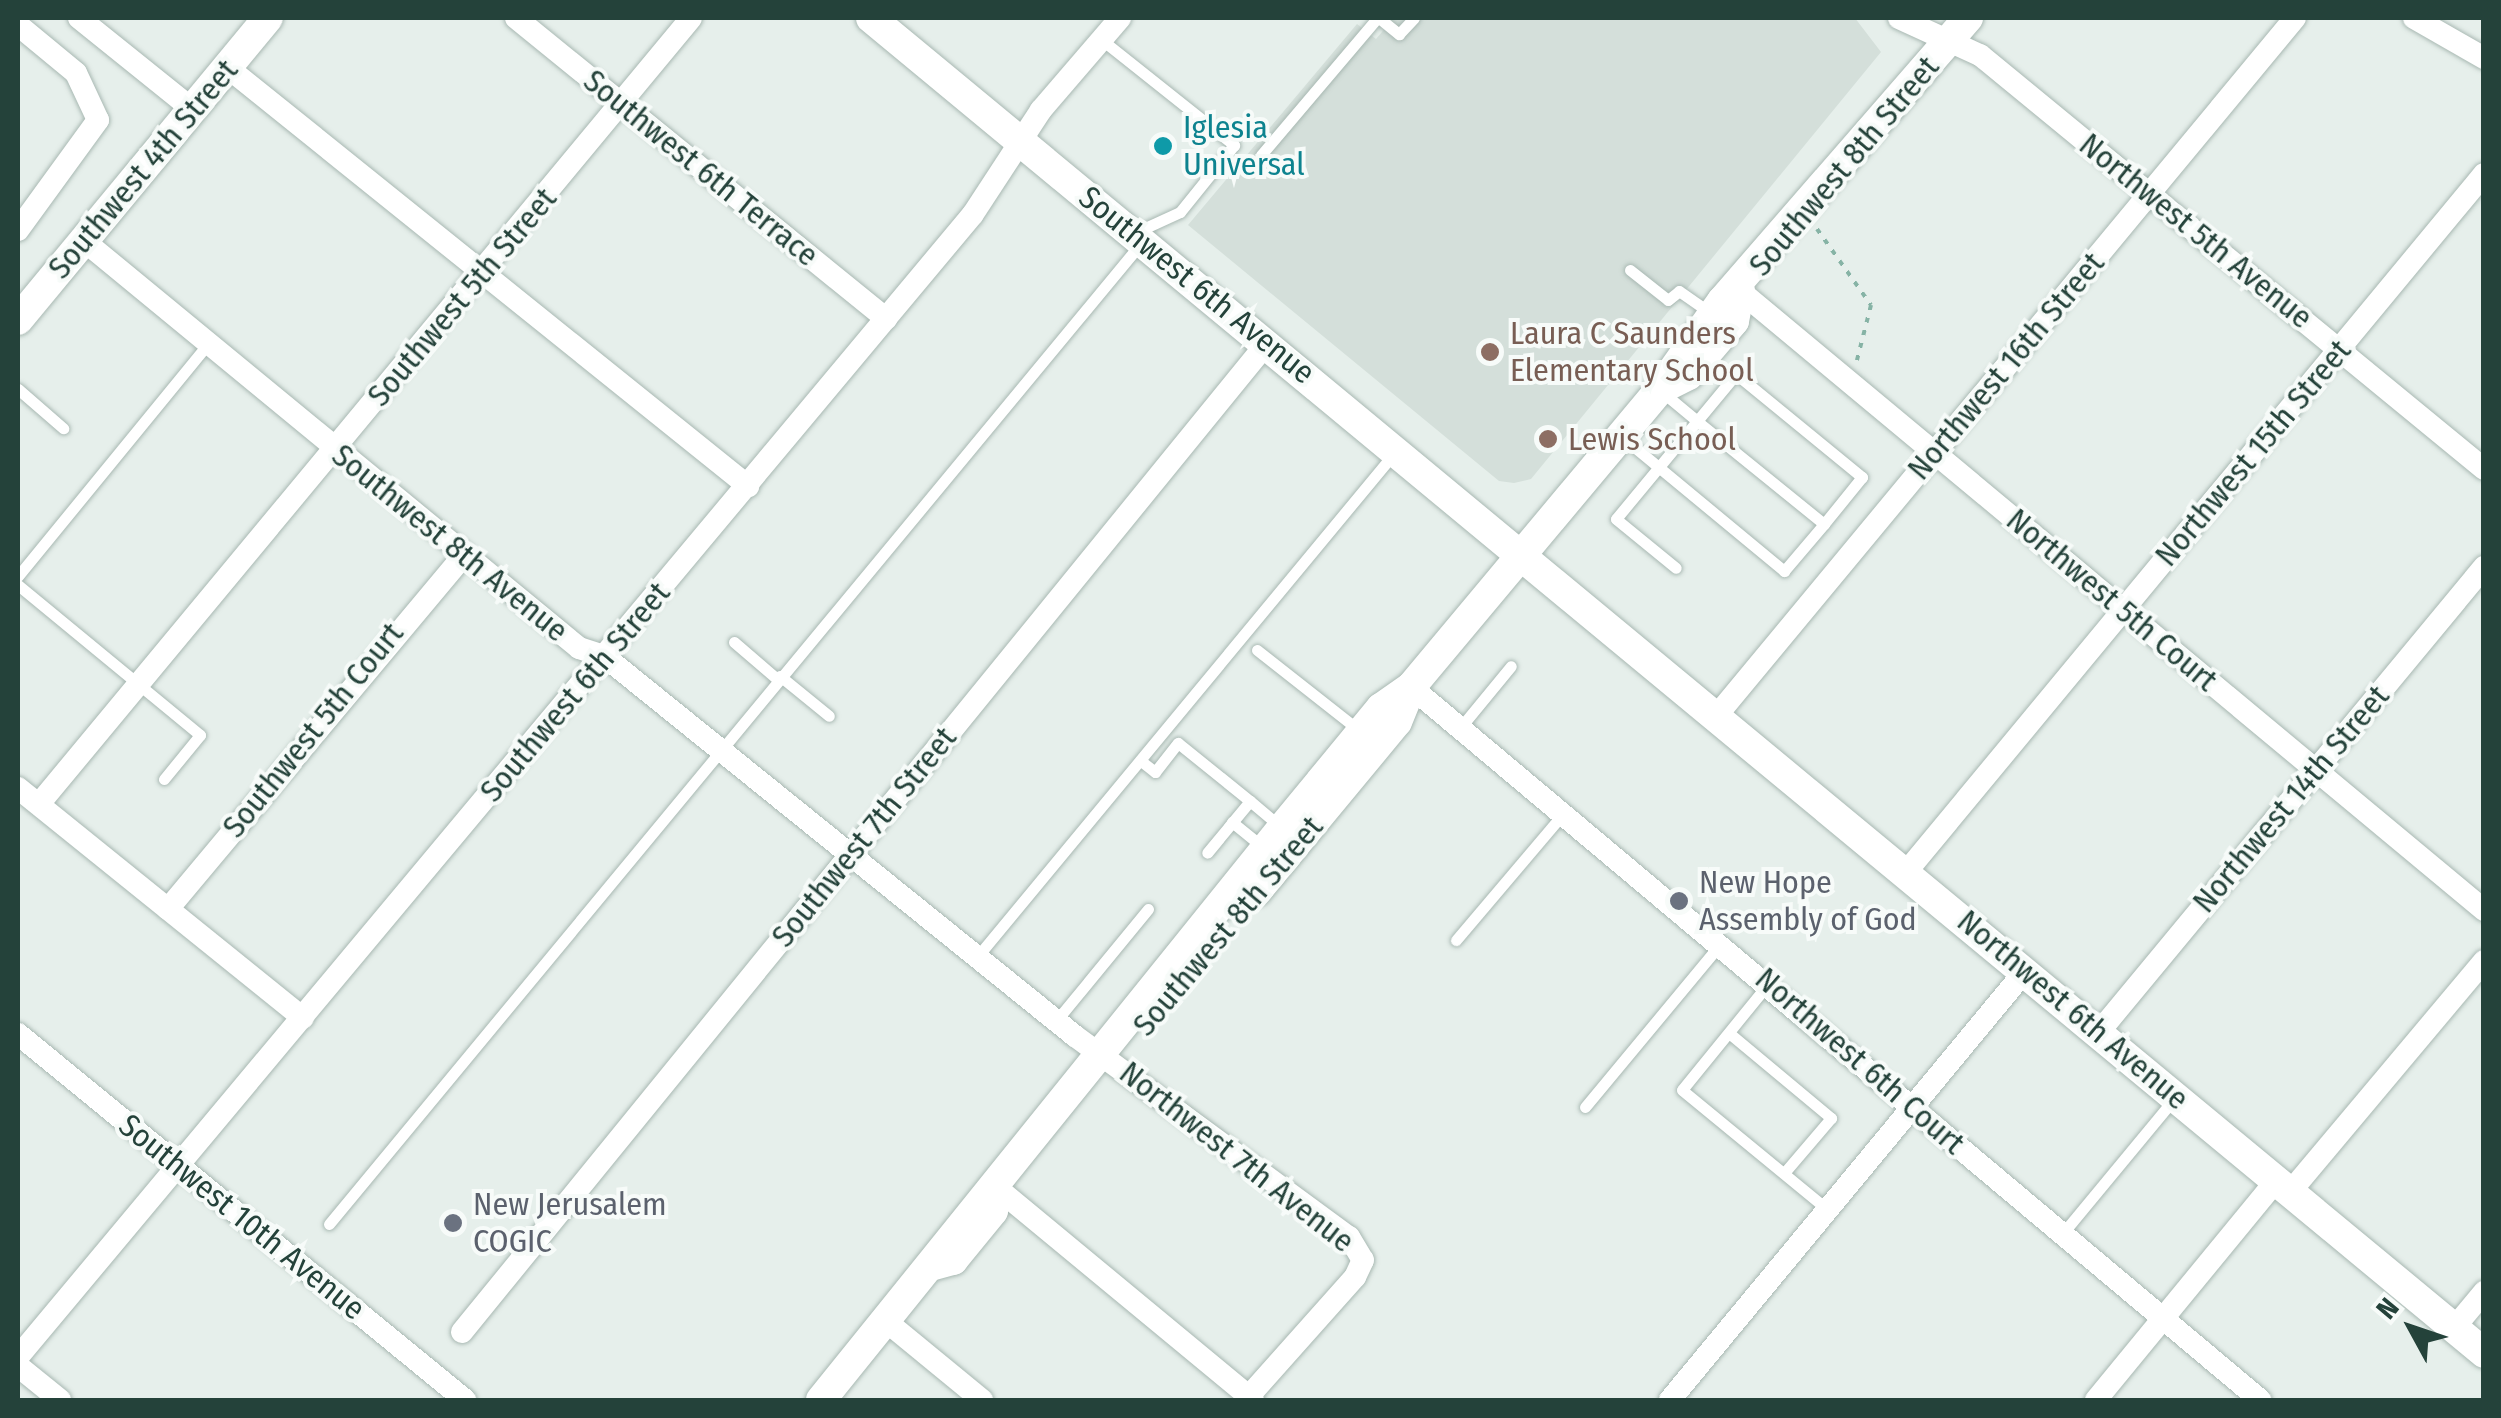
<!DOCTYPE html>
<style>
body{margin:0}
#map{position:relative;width:2501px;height:1418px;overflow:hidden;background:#e6efeb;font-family:"Fira Sans Condensed",sans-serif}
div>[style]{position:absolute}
.built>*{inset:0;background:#d4dfda}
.path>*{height:4px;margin-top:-2px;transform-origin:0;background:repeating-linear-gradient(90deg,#86b3a5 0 5px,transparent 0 13px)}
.roads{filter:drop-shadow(0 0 2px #a8b8b2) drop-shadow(0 0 2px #a8b8b2)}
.service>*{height:11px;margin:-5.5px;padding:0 5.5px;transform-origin:5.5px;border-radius:5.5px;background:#fff}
.minor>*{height:22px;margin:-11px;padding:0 11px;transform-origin:11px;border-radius:11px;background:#fff}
.tertiary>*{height:30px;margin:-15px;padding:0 15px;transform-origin:15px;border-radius:15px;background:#fff}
.dots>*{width:28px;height:28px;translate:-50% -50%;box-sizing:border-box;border:5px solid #f7fbf9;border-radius:50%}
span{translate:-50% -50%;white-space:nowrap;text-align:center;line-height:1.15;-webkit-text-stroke:8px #f7fbf9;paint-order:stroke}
.culture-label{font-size:32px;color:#0d838f}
.left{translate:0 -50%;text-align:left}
.street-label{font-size:32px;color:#24423a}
.education-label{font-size:32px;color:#785e54}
.worship-label{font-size:32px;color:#5b616d}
.frame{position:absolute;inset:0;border:20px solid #24423a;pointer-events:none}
.north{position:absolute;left:2361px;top:1278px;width:100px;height:100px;-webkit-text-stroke:8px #f7fbf9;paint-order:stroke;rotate:310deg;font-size:28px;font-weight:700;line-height:40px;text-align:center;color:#24423a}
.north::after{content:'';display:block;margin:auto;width:35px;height:45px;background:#24423a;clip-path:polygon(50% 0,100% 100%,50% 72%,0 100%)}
</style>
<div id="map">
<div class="built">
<div style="clip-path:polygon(1394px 18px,1855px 18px,1881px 52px,1531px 479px,1514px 483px,1499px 481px,1188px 225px,1357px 24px,1376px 39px)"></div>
</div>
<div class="path">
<div style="left:1817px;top:229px;width:93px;rotate:54.6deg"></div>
<div style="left:1871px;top:305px;width:57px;rotate:104.3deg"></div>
</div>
<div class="roads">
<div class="service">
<div style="left:1379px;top:18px;width:26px;rotate:39deg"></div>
<div style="left:1399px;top:34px;width:22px;rotate:-47deg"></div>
<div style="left:1102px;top:40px;width:169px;rotate:38.5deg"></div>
<div style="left:1234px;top:145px;width:86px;rotate:128.9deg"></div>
<div style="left:1180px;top:212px;width:51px;rotate:155.5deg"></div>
<div style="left:1261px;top:155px;width:180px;rotate:-49.7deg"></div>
<div style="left:1630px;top:270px;width:48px;rotate:38.3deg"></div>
<div style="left:1668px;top:300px;width:14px;rotate:-39deg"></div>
<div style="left:1679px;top:291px;width:38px;rotate:35deg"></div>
<div style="left:18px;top:389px;width:60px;rotate:40.9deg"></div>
<div style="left:1661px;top:391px;width:47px;rotate:39.8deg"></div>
<div style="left:1697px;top:421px;width:127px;rotate:129.6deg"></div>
<div style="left:1616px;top:519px;width:77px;rotate:39.2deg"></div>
<div style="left:1621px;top:436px;width:212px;rotate:39.6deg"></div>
<div style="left:1784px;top:571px;width:62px;rotate:-49.6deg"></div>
<div style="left:1824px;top:524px;width:164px;rotate:-141deg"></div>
<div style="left:1697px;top:421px;width:61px;rotate:-50.3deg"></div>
<div style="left:1736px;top:374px;width:163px;rotate:39.3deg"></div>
<div style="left:1862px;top:477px;width:60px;rotate:129deg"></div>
<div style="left:18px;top:576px;width:300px;rotate:-50.7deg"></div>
<div style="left:18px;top:585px;width:236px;rotate:39.5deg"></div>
<div style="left:200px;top:735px;width:57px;rotate:129.3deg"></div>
<div style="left:734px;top:642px;width:57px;rotate:40.7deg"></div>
<div style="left:1257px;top:650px;width:131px;rotate:38.2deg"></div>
<div style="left:780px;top:676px;width:63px;rotate:39.2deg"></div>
<div style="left:1460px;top:728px;width:80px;rotate:-50.6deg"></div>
<div style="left:1141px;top:761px;width:18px;rotate:38deg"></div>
<div style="left:1155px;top:772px;width:37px;rotate:-52deg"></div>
<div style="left:1178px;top:743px;width:92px;rotate:38.9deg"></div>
<div style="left:1250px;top:801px;width:67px;rotate:129.6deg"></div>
<div style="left:1250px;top:801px;width:42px;rotate:40.2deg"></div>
<div style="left:1232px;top:822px;width:41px;rotate:39.1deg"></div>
<div style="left:1456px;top:940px;width:164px;rotate:-49.7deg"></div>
<div style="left:977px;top:957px;width:656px;rotate:-50.38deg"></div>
<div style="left:1768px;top:984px;width:136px;rotate:129.1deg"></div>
<div style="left:1682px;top:1090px;width:189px;rotate:39.4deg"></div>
<div style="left:1056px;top:1021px;width:145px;rotate:-50.6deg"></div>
<div style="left:1729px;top:1033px;width:133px;rotate:39.8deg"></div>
<div style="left:1831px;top:1118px;width:72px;rotate:130.5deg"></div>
<div style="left:1585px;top:1107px;width:213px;rotate:-50.3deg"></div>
<div style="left:329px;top:1224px;width:1275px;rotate:-50.38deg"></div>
<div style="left:2063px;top:1233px;width:174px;rotate:-50.4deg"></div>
</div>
<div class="minor">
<div style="left:79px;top:18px;width:145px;rotate:38.8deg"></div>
<div style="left:516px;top:18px;width:477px;rotate:39.1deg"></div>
<div style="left:1899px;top:18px;width:89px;rotate:24.6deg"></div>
<div style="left:1980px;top:55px;width:652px;rotate:39.4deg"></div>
<div style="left:2414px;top:18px;width:81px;rotate:29.7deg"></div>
<div style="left:18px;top:25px;width:75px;rotate:39.6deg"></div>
<div style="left:76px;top:73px;width:52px;rotate:64.9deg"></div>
<div style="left:98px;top:120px;width:136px;rotate:126deg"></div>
<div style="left:227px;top:67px;width:669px;rotate:38.81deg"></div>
<div style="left:83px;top:240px;width:642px;rotate:39.44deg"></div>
<div style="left:579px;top:648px;width:26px;rotate:18deg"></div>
<div style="left:604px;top:656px;width:605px;rotate:38.9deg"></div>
<div style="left:1075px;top:1036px;width:340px;rotate:36.3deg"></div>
<div style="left:1349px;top:1237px;width:27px;rotate:59deg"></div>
<div style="left:1363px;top:1260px;width:19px;rotate:115deg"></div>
<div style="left:1355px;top:1277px;width:161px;rotate:131.7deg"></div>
<div style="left:1740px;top:291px;width:968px;rotate:39.76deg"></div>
<div style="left:1411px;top:687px;width:1109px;rotate:40.02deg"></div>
<div style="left:1718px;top:714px;width:904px;rotate:-50.34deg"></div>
<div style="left:18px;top:788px;width:366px;rotate:38.9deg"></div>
<div style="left:39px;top:804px;width:1021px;rotate:-50.32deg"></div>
<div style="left:1907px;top:871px;width:905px;rotate:-50.38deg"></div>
<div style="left:168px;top:909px;width:461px;rotate:-50.1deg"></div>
<div style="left:2099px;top:1032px;width:604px;rotate:-50.38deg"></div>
<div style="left:18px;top:1034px;width:578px;rotate:39.31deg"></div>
<div style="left:997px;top:1188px;width:332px;rotate:39.6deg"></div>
<div style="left:2291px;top:1191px;width:300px;rotate:-50deg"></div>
<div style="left:887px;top:1322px;width:123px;rotate:39.4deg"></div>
<div style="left:2454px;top:1328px;width:47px;rotate:-50.2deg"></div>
<div style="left:462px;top:1332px;width:1275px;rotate:-50.86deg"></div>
<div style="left:18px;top:1357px;width:1489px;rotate:-50.12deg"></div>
<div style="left:973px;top:214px;width:124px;rotate:-56.8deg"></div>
<div style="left:1041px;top:110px;width:121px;rotate:-49.3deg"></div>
<div style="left:18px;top:1366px;width:54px;rotate:39deg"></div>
<div style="left:1670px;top:1400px;width:557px;rotate:-50.39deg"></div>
<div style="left:2096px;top:1400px;width:285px;rotate:-50.6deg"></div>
</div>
<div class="tertiary">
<div style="left:871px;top:18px;width:2094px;rotate:39.61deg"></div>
<div style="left:18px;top:320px;width:392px;rotate:-50.4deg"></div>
<div style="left:1659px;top:390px;width:33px;rotate:-27deg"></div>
<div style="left:1688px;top:375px;width:71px;rotate:-49.6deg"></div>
<div style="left:1734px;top:321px;width:31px;rotate:-79deg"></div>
<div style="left:1257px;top:891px;width:219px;rotate:-50.4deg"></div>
<div style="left:1397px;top:722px;width:38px;rotate:-68deg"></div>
<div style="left:934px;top:1265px;width:20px;rotate:-15deg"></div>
<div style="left:953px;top:1260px;width:63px;rotate:-50.8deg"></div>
<div style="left:993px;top:1211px;width:23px;rotate:-80deg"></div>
<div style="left:821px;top:1400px;width:735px;rotate:-51.13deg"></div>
<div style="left:1282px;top:828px;width:156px;rotate:-50.5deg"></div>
<div style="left:1381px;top:708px;width:37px;rotate:-35deg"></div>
<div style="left:1411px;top:687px;width:387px;rotate:-50.1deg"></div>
<div style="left:1659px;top:390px;width:109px;rotate:-54.7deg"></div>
<div style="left:1722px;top:301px;width:375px;rotate:-49deg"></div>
</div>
</div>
<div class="dots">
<div style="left:1163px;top:146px;background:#0f9aa8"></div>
<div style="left:1490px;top:352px;background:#8d6e63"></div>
<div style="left:1548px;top:439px;background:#8d6e63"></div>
<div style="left:1679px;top:901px;background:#6b7280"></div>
<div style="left:453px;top:1223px;background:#6b7280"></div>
</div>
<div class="culture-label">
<span class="left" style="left:1183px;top:146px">Iglesia<br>Universal</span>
</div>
<div class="street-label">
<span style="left:1844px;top:166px;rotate:-50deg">Southwest 8th Street</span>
<span style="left:701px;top:168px;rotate:39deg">Southwest 6th Terrace</span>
<span style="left:143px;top:169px;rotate:-50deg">Southwest 4th Street</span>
<span style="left:2196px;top:231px;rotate:39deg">Northwest 5th Avenue</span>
<span style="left:1197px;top:285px;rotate:39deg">Southwest 6th Avenue</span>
<span style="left:462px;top:297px;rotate:-50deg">Southwest 5th Street</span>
<span style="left:2006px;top:366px;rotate:-50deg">Northwest 16th Street</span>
<span style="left:2253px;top:453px;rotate:-50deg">Northwest 15th Street</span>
<span style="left:450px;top:543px;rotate:39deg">Southwest 8th Avenue</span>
<span style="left:2112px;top:600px;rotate:40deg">Northwest 5th Court</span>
<span style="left:575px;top:692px;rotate:-50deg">Southwest 6th Street</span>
<span style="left:313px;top:730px;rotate:-51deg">Southwest 5th Court</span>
<span style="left:2291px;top:799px;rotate:-50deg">Northwest 14th Street</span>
<span style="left:864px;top:837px;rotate:-51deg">Southwest 7th Street</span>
<span style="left:1228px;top:926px;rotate:-50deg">Southwest 8th Street</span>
<span style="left:2073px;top:1010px;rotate:40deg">Northwest 6th Avenue</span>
<span style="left:1860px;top:1061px;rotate:41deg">Northwest 6th Court</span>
<span style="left:1237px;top:1157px;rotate:38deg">Northwest 7th Avenue</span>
<span style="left:242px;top:1217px;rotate:39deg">Southwest 10th Avenue</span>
</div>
<div class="education-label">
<span class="left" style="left:1510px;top:352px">Laura C Saunders<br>Elementary School</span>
<span class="left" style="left:1568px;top:439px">Lewis School</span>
</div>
<div class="worship-label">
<span class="left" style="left:1699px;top:901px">New Hope<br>Assembly of God</span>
<span class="left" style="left:473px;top:1223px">New Jerusalem<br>COGIC</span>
</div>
<div class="frame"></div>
<div class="north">N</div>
</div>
